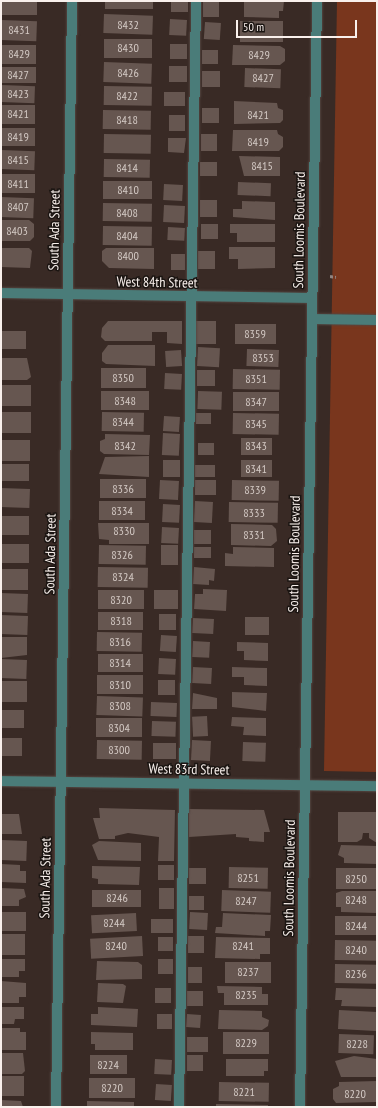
<!DOCTYPE html>
<style>
body{margin:0}
#map{position:relative;width:378px;height:1108px;overflow:hidden;background:#392a25;font-family:"PT Sans Narrow",sans-serif}
div>[style]{position:absolute}
.green>*{inset:0;background:#79361d}
.building>*{inset:0;background:#665650;transform-origin:0 0}
.path>*{height:2.5px;margin-top:-1.25px;transform-origin:0;background:repeating-linear-gradient(90deg,#918480 0 3px,transparent 0 5px)}
.roads{filter:drop-shadow(0 0 1px #544641) drop-shadow(0 0 1px #544641)}
.minor>*{height:10px;margin:-5px;padding:0 5px;transform-origin:5px;border-radius:5px;background:#4a7c79}
span{translate:-50% -50%;white-space:nowrap;text-align:center;line-height:1.15;-webkit-text-stroke:3px #1b1512;paint-order:stroke}
.number-label{font-size:12px;color:#d4cac5}
.number-label span{-webkit-text-stroke-width:0}
.street-label{font-size:14px;color:#f9f0ec}
.frame{position:absolute;inset:0;border:2px solid #f9f0ec;pointer-events:none}
.scale{position:absolute;left:236px;top:20px;width:121px;height:18px;box-sizing:border-box;border:2px solid #f9f0ec;border-top:0;padding-left:5px;font-size:12px;line-height:14px;white-space:nowrap;color:#f9f0ec;-webkit-text-stroke:3px #1b1512;paint-order:stroke}
</style>
<div id="map">
<div class="green">
<div style="clip-path:polygon(337px 1px,377px 1px,377px 772px,324px 771px)"></div>
</div>
<div class="building">
<div style="left:1px;top:1px;width:36px;height:14px"></div>
<div style="left:105px;top:1px;width:48px;height:8px"></div>
<div style="left:171px;top:1px;width:17px;height:11px"></div>
<div style="left:203px;top:1px;width:16px;height:16px"></div>
<div style="clip-path:polygon(244px 1px,284px 1px,283px 11px,279px 11px,279px 18px,244px 17px)"></div>
<div style="left:104px;top:14px;width:49px;height:19px;rotate:2deg"></div>
<div style="left:170px;top:19px;width:17px;height:16px;rotate:3deg"></div>
<div style="left:1px;top:20px;width:36px;height:20px;rotate:2deg"></div>
<div style="left:240px;top:21px;width:43px;height:21px"></div>
<div style="left:205px;top:22px;width:16px;height:17px;rotate:4deg"></div>
<div style="left:104px;top:39px;width:48px;height:19px"></div>
<div style="left:170px;top:44px;width:17px;height:15px"></div>
<div style="left:1px;top:45px;width:35px;height:19px"></div>
<div style="clip-path:polygon(233px 45px,280px 46px,285px 49px,285px 61px,280px 65px,232px 65px)"></div>
<div style="left:202px;top:50px;width:16px;height:14px"></div>
<div style="left:104px;top:62px;width:48px;height:20px;rotate:2deg"></div>
<div style="left:169px;top:66px;width:18px;height:16px"></div>
<div style="left:1px;top:67px;width:35px;height:16px"></div>
<div style="left:245px;top:68px;width:36px;height:19px;rotate:2deg"></div>
<div style="left:202px;top:71px;width:18px;height:16px"></div>
<div style="left:1px;top:85px;width:34px;height:17px;rotate:2deg"></div>
<div style="left:104px;top:86px;width:48px;height:19px;rotate:1deg"></div>
<div style="left:164px;top:92px;width:21px;height:14px"></div>
<div style="clip-path:polygon(234px 101px,277px 103px,278px 108px,283px 110px,283px 120px,280px 123px,234px 124px)"></div>
<div style="left:1px;top:105px;width:34px;height:19px"></div>
<div style="left:202px;top:108px;width:17px;height:15px"></div>
<div style="left:103px;top:110px;width:48px;height:19px;rotate:1deg"></div>
<div style="left:169px;top:115px;width:16px;height:16px"></div>
<div style="left:1px;top:128px;width:34px;height:18px"></div>
<div style="clip-path:polygon(233px 130px,277px 130px,278px 134px,283px 137px,283px 147px,279px 151px,232px 151px)"></div>
<div style="left:104px;top:134px;width:47px;height:19px;rotate:1deg"></div>
<div style="left:201px;top:134px;width:16px;height:17px"></div>
<div style="clip-path:polygon(168px 138px,186px 138px,184px 153px,168px 152px)"></div>
<div style="left:1px;top:150px;width:34px;height:19px;rotate:2deg"></div>
<div style="clip-path:polygon(239px 156px,280px 157px,280px 176px,244px 176px)"></div>
<div style="left:104px;top:159px;width:46px;height:18px;rotate:1deg"></div>
<div style="left:200px;top:162px;width:17px;height:14px"></div>
<div style="left:1px;top:174px;width:34px;height:19px"></div>
<div style="left:103px;top:181px;width:49px;height:18px"></div>
<div style="left:238px;top:182px;width:33px;height:13px;rotate:2deg"></div>
<div style="left:164px;top:184px;width:19px;height:16px;rotate:3deg"></div>
<div style="left:1px;top:197px;width:33px;height:20px;rotate:2deg"></div>
<div style="left:200px;top:200px;width:17px;height:17px"></div>
<div style="clip-path:polygon(242px 201px,275px 202px,275px 220px,233px 217px,233px 209px,242px 209px)"></div>
<div style="left:103px;top:203px;width:49px;height:18px;rotate:1deg"></div>
<div style="left:164px;top:205px;width:21px;height:17px;rotate:3deg"></div>
<div style="clip-path:polygon(1px 220px,29px 220px,34px 224px,34px 237px,30px 241px,1px 241px)"></div>
<div style="left:201px;top:224px;width:17px;height:15px"></div>
<div style="clip-path:polygon(230px 224px,275px 224px,275px 242px,237px 242px,237px 233px,230px 233px)"></div>
<div style="left:103px;top:226px;width:49px;height:19px;rotate:1deg"></div>
<div style="left:168px;top:227px;width:17px;height:13px;rotate:3deg"></div>
<div style="clip-path:polygon(229px 247px,275px 247px,275px 268px,238px 269px,238px 259px,229px 259px)"></div>
<div style="clip-path:polygon(1px 248px,29px 248px,32px 251px,30px 268px,1px 267px)"></div>
<div style="clip-path:polygon(106px 248px,154px 248px,154px 269px,109px 268px,102px 261px,102px 251px)"></div>
<div style="left:198px;top:251px;width:17px;height:18px"></div>
<div style="left:171px;top:254px;width:14px;height:16px"></div>
<div style="clip-path:polygon(108px 321px,182px 321px,182px 344px,167px 343px,167px 332px,152px 332px,152px 341px,105px 341px,101px 337px,102px 328px)"></div>
<div style="left:196px;top:321px;width:20px;height:23px"></div>
<div style="left:235px;top:324px;width:41px;height:20px"></div>
<div style="left:1px;top:331px;width:25px;height:18px"></div>
<div style="clip-path:polygon(108px 345px,155px 345px,155px 366px,106px 364px,102px 361px,102px 353px)"></div>
<div style="left:198px;top:347px;width:22px;height:19px;rotate:3deg"></div>
<div style="left:247px;top:349px;width:32px;height:17px;rotate:2deg"></div>
<div style="left:181px;top:350px;width:16px;height:16px;rotate:86deg"></div>
<div style="clip-path:polygon(1px 358px,27px 358px,31px 377px,27px 380px,1px 380px)"></div>
<div style="left:101px;top:368px;width:45px;height:20px"></div>
<div style="left:233px;top:369px;width:47px;height:20px;rotate:1deg"></div>
<div style="left:197px;top:370px;width:18px;height:16px"></div>
<div style="left:165px;top:373px;width:17px;height:16px;rotate:3deg"></div>
<div style="left:1px;top:385px;width:30px;height:21px"></div>
<div style="left:101px;top:391px;width:48px;height:19px"></div>
<div style="left:198px;top:391px;width:24px;height:18px;rotate:2deg"></div>
<div style="left:233px;top:392px;width:46px;height:19px"></div>
<div style="left:1px;top:412px;width:30px;height:21px"></div>
<div style="left:102px;top:412px;width:42px;height:19px;rotate:1deg"></div>
<div style="left:196px;top:413px;width:15px;height:11px"></div>
<div style="left:233px;top:413px;width:46px;height:21px;rotate:1deg"></div>
<div style="left:164px;top:416px;width:16px;height:15px;rotate:4deg"></div>
<div style="left:163px;top:433px;width:17px;height:22px;rotate:3deg"></div>
<div style="clip-path:polygon(105px 434px,150px 435px,149px 455px,104px 454px,100px 451px,100px 441px,105px 439px)"></div>
<div style="left:241px;top:438px;width:31px;height:17px"></div>
<div style="left:1px;top:440px;width:29px;height:21px"></div>
<div style="left:198px;top:443px;width:16px;height:12px"></div>
<div style="clip-path:polygon(149px 456px,149px 477px,99px 474px,105px 457px)"></div>
<div style="left:163px;top:460px;width:17px;height:17px"></div>
<div style="left:241px;top:460px;width:31px;height:17px"></div>
<div style="left:1px;top:464px;width:28px;height:17px"></div>
<div style="left:195px;top:465px;width:20px;height:12px"></div>
<div style="left:100px;top:479px;width:46px;height:19px"></div>
<div style="left:160px;top:480px;width:19px;height:19px;rotate:3deg"></div>
<div style="left:195px;top:480px;width:21px;height:15px"></div>
<div style="left:232px;top:480px;width:47px;height:20px;rotate:1deg"></div>
<div style="left:1px;top:488px;width:29px;height:19px;rotate:2deg"></div>
<div style="left:99px;top:501px;width:46px;height:19px"></div>
<div style="left:195px;top:501px;width:18px;height:21px;rotate:3deg"></div>
<div style="left:229px;top:502px;width:49px;height:20px;rotate:1deg"></div>
<div style="left:163px;top:504px;width:17px;height:18px;rotate:3deg"></div>
<div style="left:1px;top:516px;width:28px;height:19px"></div>
<div style="clip-path:polygon(98px 523px,149px 523px,149px 544px,109px 544px,109px 540px,99px 539px)"></div>
<div style="clip-path:polygon(231px 524px,272px 525px,276px 529px,277px 541px,271px 546px,231px 545px)"></div>
<div style="left:162px;top:527px;width:17px;height:16px;rotate:3deg"></div>
<div style="left:194px;top:530px;width:17px;height:14px"></div>
<div style="left:1px;top:544px;width:28px;height:19px"></div>
<div style="left:99px;top:545px;width:47px;height:19px;rotate:1deg"></div>
<div style="left:161px;top:545px;width:17px;height:20px"></div>
<div style="left:194px;top:547px;width:17px;height:11px"></div>
<div style="clip-path:polygon(233px 547px,274px 548px,274px 567px,225px 566px,225px 553px,233px 554px)"></div>
<div style="left:98px;top:567px;width:50px;height:20px;rotate:1deg"></div>
<div style="clip-path:polygon(194px 567px,215px 569px,214px 581px,209px 580px,209px 585px,193px 584px)"></div>
<div style="left:1px;top:569px;width:27px;height:21px"></div>
<div style="clip-path:polygon(203px 589px,227px 590px,226px 611px,194px 609px,195px 594px,203px 594px)"></div>
<div style="left:98px;top:590px;width:46px;height:19px"></div>
<div style="left:154px;top:590px;width:24px;height:19px"></div>
<div style="left:1px;top:593px;width:27px;height:19px;rotate:2deg"></div>
<div style="left:98px;top:612px;width:45px;height:18px"></div>
<div style="left:159px;top:614px;width:17px;height:16px"></div>
<div style="left:1px;top:615px;width:27px;height:19px;rotate:2deg"></div>
<div style="left:245px;top:617px;width:24px;height:18px"></div>
<div style="left:193px;top:618px;width:21px;height:15px;rotate:3deg"></div>
<div style="left:97px;top:632px;width:45px;height:19px;rotate:1deg"></div>
<div style="left:161px;top:635px;width:16px;height:16px;rotate:4deg"></div>
<div style="clip-path:polygon(1px 637px,27px 637px,27px 655px,1px 658px)"></div>
<div style="left:193px;top:641px;width:17px;height:16px;rotate:3deg"></div>
<div style="clip-path:polygon(237px 642px,268px 643px,268px 661px,244px 660px,244px 651px,237px 651px)"></div>
<div style="left:98px;top:654px;width:45px;height:18px"></div>
<div style="left:159px;top:658px;width:17px;height:16px;rotate:3deg"></div>
<div style="left:1px;top:659px;width:26px;height:19px;rotate:2deg"></div>
<div style="left:193px;top:667px;width:19px;height:16px;rotate:3deg"></div>
<div style="clip-path:polygon(232px 667px,267px 668px,267px 686px,244px 685px,244px 677px,232px 677px)"></div>
<div style="left:97px;top:675px;width:46px;height:19px"></div>
<div style="left:158px;top:680px;width:17px;height:15px"></div>
<div style="left:1px;top:681px;width:26px;height:21px"></div>
<div style="clip-path:polygon(232px 692px,267px 693px,266px 711px,232px 707px)"></div>
<div style="clip-path:polygon(193px 693px,217px 698px,217px 709px,192px 709px)"></div>
<div style="left:97px;top:696px;width:46px;height:19px;rotate:2deg"></div>
<div style="left:151px;top:702px;width:26px;height:14px;rotate:2deg"></div>
<div style="left:1px;top:710px;width:23px;height:18px"></div>
<div style="left:207px;top:716px;width:20px;height:15px;rotate:87deg"></div>
<div style="clip-path:polygon(232px 717px,266px 718px,266px 736px,243px 735px,244px 727px,231px 726px)"></div>
<div style="left:96px;top:718px;width:46px;height:19px"></div>
<div style="left:152px;top:721px;width:24px;height:15px;rotate:2deg"></div>
<div style="left:1px;top:738px;width:21px;height:18px"></div>
<div style="left:97px;top:740px;width:45px;height:19px;rotate:1deg"></div>
<div style="left:192px;top:740px;width:19px;height:20px;rotate:3deg"></div>
<div style="left:243px;top:742px;width:23px;height:19px;rotate:2deg"></div>
<div style="left:153px;top:743px;width:23px;height:16px"></div>
<div style="clip-path:polygon(99px 808px,175px 810px,174px 861px,158px 861px,159px 837px,128px 833px,115px 836px,115px 839px,99px 839px,93px 818px,100px 818px)"></div>
<div style="clip-path:polygon(189px 809px,264px 810px,270px 832px,264px 832px,264px 842px,249px 841px,249px 838px,236px 837px,236px 834px,189px 837px)"></div>
<div style="clip-path:polygon(338px 812px,377px 812px,377px 843px,369px 838px,369px 833px,363px 833px,362px 839px,357px 842px,338px 842px)"></div>
<div style="clip-path:polygon(1px 814px,19px 814px,22px 834px,1px 834px)"></div>
<div style="left:1px;top:840px;width:26px;height:20px;rotate:2deg"></div>
<div style="clip-path:polygon(99px 841px,141px 843px,141px 861px,98px 860px,92px 845px)"></div>
<div style="clip-path:polygon(341px 845px,377px 846px,377px 864px,344px 863px,344px 858px,338px 855px)"></div>
<div style="clip-path:polygon(1px 864px,20px 865px,20px 871px,26px 871px,26px 883px,1px 882px)"></div>
<div style="left:158px;top:865px;width:16px;height:15px"></div>
<div style="clip-path:polygon(92px 866px,140px 867px,139px 885px,98px 884px,98px 879px,92px 878px)"></div>
<div style="left:229px;top:867px;width:39px;height:21px;rotate:1deg"></div>
<div style="left:189px;top:868px;width:17px;height:16px"></div>
<div style="left:336px;top:868px;width:41px;height:21px"></div>
<div style="clip-path:polygon(1px 888px,24px 889px,26px 897px,19px 900px,19px 906px,1px 906px)"></div>
<div style="left:159px;top:888px;width:15px;height:21px"></div>
<div style="left:92px;top:890px;width:49px;height:17px"></div>
<div style="left:222px;top:890px;width:49px;height:21px;rotate:2deg"></div>
<div style="clip-path:polygon(342px 891px,377px 891px,377px 913px,341px 912px,341px 907px,336px 907px,336px 893px)"></div>
<div style="left:189px;top:896px;width:15px;height:14px"></div>
<div style="left:1px;top:912px;width:25px;height:19px"></div>
<div style="left:190px;top:912px;width:18px;height:17px;rotate:3deg"></div>
<div style="left:136px;top:913px;width:18px;height:45px;rotate:87deg"></div>
<div style="clip-path:polygon(223px 913px,271px 915px,270px 931px,265px 931px,265px 936px,215px 933px,216px 927px,222px 927px)"></div>
<div style="left:335px;top:916px;width:42px;height:19px"></div>
<div style="left:151px;top:919px;width:22px;height:14px"></div>
<div style="left:1px;top:934px;width:24px;height:21px"></div>
<div style="left:142px;top:936px;width:20px;height:52px;rotate:87deg"></div>
<div style="left:188px;top:936px;width:16px;height:17px"></div>
<div style="left:158px;top:937px;width:15px;height:14px"></div>
<div style="clip-path:polygon(216px 937px,270px 938px,270px 954px,260px 954px,260px 959px,215px 958px)"></div>
<div style="left:335px;top:940px;width:42px;height:20px;rotate:1deg"></div>
<div style="clip-path:polygon(1px 959px,25px 959px,25px 971px,19px 971px,19px 977px,1px 977px)"></div>
<div style="left:158px;top:959px;width:15px;height:15px"></div>
<div style="clip-path:polygon(97px 961px,138px 962px,142px 965px,142px 979px,96px 980px)"></div>
<div style="left:225px;top:962px;width:46px;height:21px"></div>
<div style="left:335px;top:964px;width:42px;height:19px;rotate:1deg"></div>
<div style="left:188px;top:967px;width:14px;height:16px"></div>
<div style="clip-path:polygon(1px 981px,26px 983px,26px 997px,19px 997px,19px 1003px,1px 1003px)"></div>
<div style="clip-path:polygon(98px 983px,123px 984px,126px 986px,123px 1003px,97px 1002px)"></div>
<div style="clip-path:polygon(217px 986px,262px 987px,262px 994px,268px 994px,268px 1005px,224px 1005px,224px 993px,218px 993px)"></div>
<div style="left:171px;top:988px;width:15px;height:16px;rotate:90deg"></div>
<div style="clip-path:polygon(336px 988px,377px 989px,377px 1007px,341px 1006px,342px 1000px,335px 1000px)"></div>
<div style="left:187px;top:991px;width:16px;height:15px"></div>
<div style="clip-path:polygon(1px 1007px,24px 1007px,24px 1019px,15px 1019px,14px 1024px,1px 1024px)"></div>
<div style="clip-path:polygon(98px 1007px,138px 1009px,137px 1027px,91px 1025px,91px 1014px,98px 1014px)"></div>
<div style="clip-path:polygon(219px 1010px,262px 1011px,262px 1017px,269px 1020px,268px 1026px,262px 1030px,218px 1029px)"></div>
<div style="left:339px;top:1010px;width:38px;height:19px;rotate:3deg"></div>
<div style="left:172px;top:1014px;width:15px;height:15px;rotate:90deg"></div>
<div style="left:187px;top:1014px;width:14px;height:13px;rotate:4deg"></div>
<div style="clip-path:polygon(1px 1028px,20px 1028px,20px 1032px,26px 1032px,26px 1050px,1px 1050px)"></div>
<div style="clip-path:polygon(91px 1032px,133px 1033px,133px 1050px,95px 1050px,95px 1044px,91px 1044px)"></div>
<div style="left:223px;top:1032px;width:46px;height:22px"></div>
<div style="left:339px;top:1034px;width:35px;height:19px;rotate:2deg"></div>
<div style="left:187px;top:1037px;width:21px;height:15px"></div>
<div style="clip-path:polygon(1px 1053px,23px 1053px,25px 1071px,22px 1074px,1px 1074px)"></div>
<div style="left:90px;top:1055px;width:37px;height:19px"></div>
<div style="left:187px;top:1055px;width:16px;height:16px"></div>
<div style="clip-path:polygon(354px 1056px,377px 1059px,377px 1077px,341px 1077px,335px 1061px)"></div>
<div style="left:155px;top:1059px;width:17px;height:15px;rotate:3deg"></div>
<div style="clip-path:polygon(226px 1059px,268px 1059px,268px 1071px,264px 1071px,264px 1076px,226px 1076px)"></div>
<div style="left:1px;top:1076px;width:23px;height:20px"></div>
<div style="left:89px;top:1078px;width:46px;height:20px"></div>
<div style="clip-path:polygon(377px 1081px,377px 1102px,336px 1103px,333px 1099px,333px 1089px,339px 1086px,339px 1082px)"></div>
<div style="left:219px;top:1082px;width:50px;height:19px;rotate:1deg"></div>
<div style="left:156px;top:1084px;width:16px;height:16px;rotate:4deg"></div>
<div style="clip-path:polygon(1px 1100px,21px 1101px,23px 1107px,1px 1107px)"></div>
<div style="clip-path:polygon(87px 1101px,134px 1102px,134px 1107px,87px 1107px)"></div>
<div style="clip-path:polygon(216px 1104px,268px 1105px,268px 1107px,216px 1107px)"></div>
</div>
<div class="path">
<div style="left:330px;top:276px;width:6px;rotate:9deg"></div>
</div>
<div class="roads">
<div class="minor">
<div style="left:1px;top:293px;width:311px;rotate:0.9deg"></div>
<div style="left:312px;top:319px;width:65px;rotate:0.9deg"></div>
<div style="left:1px;top:781px;width:376px;rotate:0.8deg"></div>
<div style="left:56px;top:1107px;width:1106px;rotate:-89.17deg"></div>
<div style="left:179px;top:1107px;width:1106px;rotate:-89.12deg"></div>
<div style="left:300px;top:1107px;width:1106px;rotate:-89.12deg"></div>
</div>
</div>
<div class="number-label">
<span style="left:128px;top:25px">8432</span>
<span style="left:19px;top:30px">8431</span>
<span style="left:128px;top:48px">8430</span>
<span style="left:19px;top:54px">8429</span>
<span style="left:259px;top:55px">8429</span>
<span style="left:128px;top:73px">8426</span>
<span style="left:18px;top:75px">8427</span>
<span style="left:263px;top:78px">8427</span>
<span style="left:18px;top:94px">8423</span>
<span style="left:127px;top:96px">8422</span>
<span style="left:18px;top:114px">8421</span>
<span style="left:258px;top:115px">8421</span>
<span style="left:127px;top:120px">8418</span>
<span style="left:18px;top:137px">8419</span>
<span style="left:258px;top:142px">8419</span>
<span style="left:18px;top:160px">8415</span>
<span style="left:262px;top:166px">8415</span>
<span style="left:127px;top:168px">8414</span>
<span style="left:18px;top:184px">8411</span>
<span style="left:128px;top:190px">8410</span>
<span style="left:18px;top:207px">8407</span>
<span style="left:127px;top:213px">8408</span>
<span style="left:17px;top:231px">8403</span>
<span style="left:127px;top:236px">8404</span>
<span style="left:128px;top:256px">8400</span>
<span style="left:255px;top:334px">8359</span>
<span style="left:263px;top:358px">8353</span>
<span style="left:123px;top:378px">8350</span>
<span style="left:256px;top:379px">8351</span>
<span style="left:125px;top:401px">8348</span>
<span style="left:256px;top:402px">8347</span>
<span style="left:123px;top:422px">8344</span>
<span style="left:256px;top:424px">8345</span>
<span style="left:125px;top:446px">8342</span>
<span style="left:256px;top:446px">8343</span>
<span style="left:256px;top:469px">8341</span>
<span style="left:123px;top:489px">8336</span>
<span style="left:255px;top:490px">8339</span>
<span style="left:122px;top:511px">8334</span>
<span style="left:254px;top:513px">8333</span>
<span style="left:124px;top:531px">8330</span>
<span style="left:254px;top:535px">8331</span>
<span style="left:122px;top:555px">8326</span>
<span style="left:123px;top:577px">8324</span>
<span style="left:121px;top:600px">8320</span>
<span style="left:121px;top:621px">8318</span>
<span style="left:120px;top:642px">8316</span>
<span style="left:120px;top:663px">8314</span>
<span style="left:120px;top:685px">8310</span>
<span style="left:120px;top:706px">8308</span>
<span style="left:119px;top:728px">8304</span>
<span style="left:119px;top:750px">8300</span>
<span style="left:248px;top:878px">8251</span>
<span style="left:356px;top:879px">8250</span>
<span style="left:117px;top:898px">8246</span>
<span style="left:356px;top:900px">8248</span>
<span style="left:246px;top:901px">8247</span>
<span style="left:114px;top:923px">8244</span>
<span style="left:356px;top:926px">8244</span>
<span style="left:116px;top:946px">8240</span>
<span style="left:243px;top:946px">8241</span>
<span style="left:356px;top:950px">8240</span>
<span style="left:248px;top:972px">8237</span>
<span style="left:356px;top:974px">8236</span>
<span style="left:246px;top:995px">8235</span>
<span style="left:246px;top:1043px">8229</span>
<span style="left:357px;top:1044px">8228</span>
<span style="left:108px;top:1065px">8224</span>
<span style="left:112px;top:1088px">8220</span>
<span style="left:244px;top:1092px">8221</span>
<span style="left:355px;top:1094px">8220</span>
</div>
<div class="street-label">
<span style="left:54px;top:230px;rotate:-89deg">South Ada Street</span>
<span style="left:299px;top:230px;rotate:-89deg">South Loomis Boulevard</span>
<span style="left:157px;top:282px;rotate:1deg">West 84th Street</span>
<span style="left:50px;top:554px;rotate:-89deg">South Ada Street</span>
<span style="left:294px;top:554px;rotate:-89deg">South Loomis Boulevard</span>
<span style="left:189px;top:769px;rotate:1deg">West 83rd Street</span>
<span style="left:45px;top:878px;rotate:-89deg">South Ada Street</span>
<span style="left:289px;top:878px;rotate:-89deg">South Loomis Boulevard</span>
</div>
<div class="frame"></div>
<div class="scale">50 m</div>
</div>
